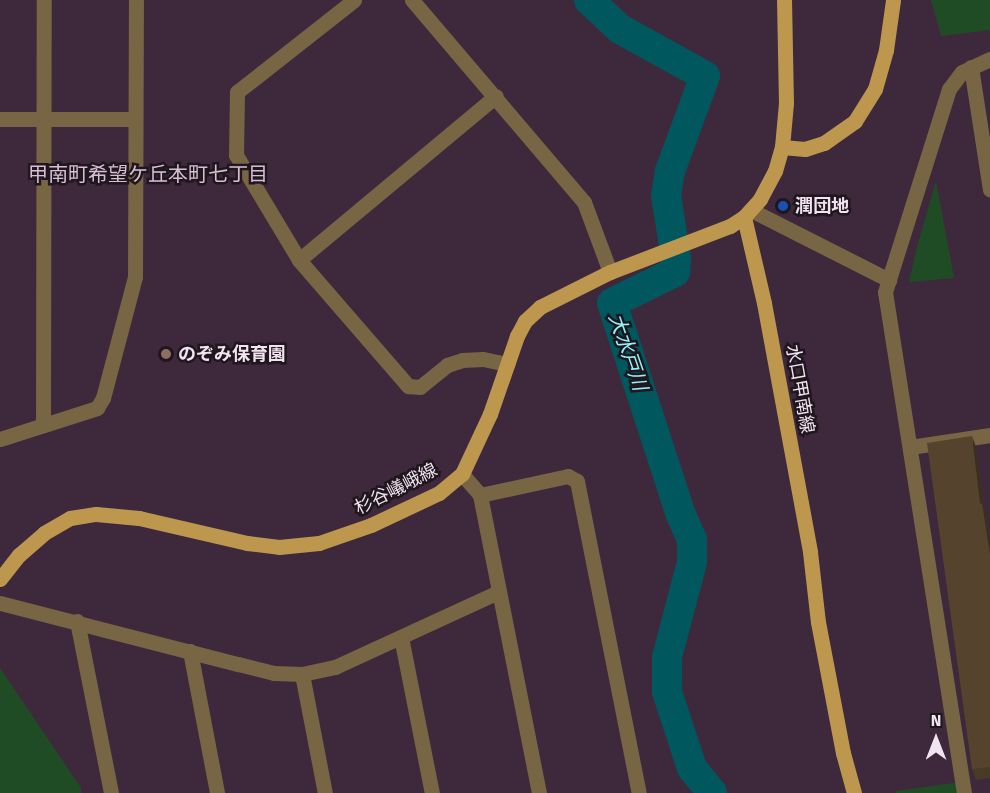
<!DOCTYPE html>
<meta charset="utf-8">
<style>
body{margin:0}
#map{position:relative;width:990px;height:793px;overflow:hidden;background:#3e293c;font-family:"Fira Sans","Noto Sans JP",sans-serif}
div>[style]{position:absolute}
.green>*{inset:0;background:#204c25}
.river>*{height:30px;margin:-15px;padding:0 15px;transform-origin:15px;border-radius:15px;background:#00575e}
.minor>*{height:15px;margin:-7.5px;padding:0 7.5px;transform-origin:7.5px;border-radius:7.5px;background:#786544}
.major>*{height:15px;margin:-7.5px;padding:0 7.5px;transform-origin:7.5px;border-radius:7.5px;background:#be974f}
.wall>*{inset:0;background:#493a27}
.shaded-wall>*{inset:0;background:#3c2f20}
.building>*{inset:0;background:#55432d}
.dots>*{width:16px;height:16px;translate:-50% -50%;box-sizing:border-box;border:3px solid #1f161e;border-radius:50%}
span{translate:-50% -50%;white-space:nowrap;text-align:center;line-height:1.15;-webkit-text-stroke:5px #1f161e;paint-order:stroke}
.poi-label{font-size:18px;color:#f1e3ef;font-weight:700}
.left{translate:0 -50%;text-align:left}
.street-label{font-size:18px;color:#f1e3ef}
.neighbourhood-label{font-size:20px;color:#d8bed5}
.water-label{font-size:20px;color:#93f1fa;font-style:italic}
.north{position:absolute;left:906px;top:709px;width:60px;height:60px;-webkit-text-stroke:4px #1f161e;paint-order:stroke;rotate:0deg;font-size:16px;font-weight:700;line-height:24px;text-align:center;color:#f1e3ef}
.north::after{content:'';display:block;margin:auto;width:21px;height:27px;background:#f1e3ef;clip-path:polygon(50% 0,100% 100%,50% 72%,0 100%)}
</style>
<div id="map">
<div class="green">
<div style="clip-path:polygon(931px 0,990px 0,990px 30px,941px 36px)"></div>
<div style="clip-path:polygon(936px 181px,954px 278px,909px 282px,917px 247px)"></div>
<div style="clip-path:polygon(0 668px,81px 788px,81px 793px,0 793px)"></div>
<div style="clip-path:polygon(968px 781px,970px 793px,896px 793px,896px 791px)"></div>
</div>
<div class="river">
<div style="left:589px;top:0;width:42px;rotate:43.1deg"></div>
<div style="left:620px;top:29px;width:97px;rotate:28.9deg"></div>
<div style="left:705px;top:76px;width:101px;rotate:110.2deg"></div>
<div style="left:670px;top:171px;width:24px;rotate:99deg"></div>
<div style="left:666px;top:195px;width:65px;rotate:81.1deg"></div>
<div style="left:676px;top:259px;width:13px;rotate:94deg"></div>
<div style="left:675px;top:272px;width:70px;rotate:153.8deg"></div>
<div style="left:612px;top:303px;width:223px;rotate:72deg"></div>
<div style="left:681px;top:515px;width:27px;rotate:66deg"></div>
<div style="left:692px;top:540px;width:22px;rotate:90deg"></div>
<div style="left:692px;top:562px;width:98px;rotate:104.7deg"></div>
<div style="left:667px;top:657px;width:35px;rotate:90deg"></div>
<div style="left:667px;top:692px;width:80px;rotate:71.8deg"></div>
<div style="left:692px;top:768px;width:32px;rotate:51deg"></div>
</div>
<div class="minor">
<div style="left:354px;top:0;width:149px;rotate:141.8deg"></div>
<div style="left:237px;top:92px;width:63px;rotate:90.9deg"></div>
<div style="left:236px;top:155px;width:122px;rotate:59deg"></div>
<div style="left:299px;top:260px;width:167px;rotate:49.1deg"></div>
<div style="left:408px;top:386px;width:12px;rotate:5deg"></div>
<div style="left:420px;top:387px;width:35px;rotate:-39deg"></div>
<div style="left:447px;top:365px;width:16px;rotate:-18deg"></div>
<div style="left:462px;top:360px;width:21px;rotate:-3deg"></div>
<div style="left:483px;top:359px;width:25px;rotate:12deg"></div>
<div style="left:412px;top:0;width:265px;rotate:49.6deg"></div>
<div style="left:584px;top:202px;width:75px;rotate:69.6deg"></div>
<div style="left:971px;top:67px;width:124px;rotate:81.2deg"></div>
<div style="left:0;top:119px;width:135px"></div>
<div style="left:751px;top:210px;width:155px;rotate:26.9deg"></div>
<div style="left:299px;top:260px;width:256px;rotate:-39.8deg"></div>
<div style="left:43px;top:425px;width:425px;rotate:-89.9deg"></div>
<div style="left:0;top:439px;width:102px;rotate:-17.7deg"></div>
<div style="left:97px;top:408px;width:12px;rotate:-59deg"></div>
<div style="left:103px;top:398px;width:125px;rotate:-75.2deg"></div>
<div style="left:135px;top:277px;width:277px;rotate:-89.8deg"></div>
<div style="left:910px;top:447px;width:81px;rotate:-8.5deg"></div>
<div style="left:462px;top:474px;width:28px;rotate:49deg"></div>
<div style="left:480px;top:495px;width:304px;rotate:78.8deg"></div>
<div style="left:480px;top:495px;width:90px;rotate:-12.2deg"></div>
<div style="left:568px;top:476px;width:10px;rotate:29deg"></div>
<div style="left:577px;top:481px;width:318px;rotate:78.8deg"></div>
<div style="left:0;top:603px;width:246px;rotate:14.4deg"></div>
<div style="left:238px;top:664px;width:37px;rotate:14deg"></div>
<div style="left:274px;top:673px;width:28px;rotate:2deg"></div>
<div style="left:302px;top:674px;width:34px;rotate:-12deg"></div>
<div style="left:335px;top:667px;width:179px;rotate:-24.7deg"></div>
<div style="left:77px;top:621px;width:175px;rotate:78.8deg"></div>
<div style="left:401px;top:637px;width:159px;rotate:78.8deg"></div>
<div style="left:190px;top:651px;width:145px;rotate:79.2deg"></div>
<div style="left:302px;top:674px;width:121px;rotate:79.1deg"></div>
<div style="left:964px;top:793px;width:507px;rotate:-98.96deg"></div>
<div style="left:885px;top:292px;width:213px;rotate:-72.5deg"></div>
<div style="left:949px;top:89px;width:21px;rotate:-53deg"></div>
<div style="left:962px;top:72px;width:31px;rotate:-25deg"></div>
</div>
<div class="major">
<div style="left:782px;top:147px;width:23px;rotate:5deg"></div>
<div style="left:805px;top:149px;width:20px;rotate:-18deg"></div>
<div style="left:824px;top:143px;width:38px;rotate:-35deg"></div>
<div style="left:855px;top:121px;width:38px;rotate:-58deg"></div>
<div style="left:875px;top:89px;width:41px;rotate:-74.2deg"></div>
<div style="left:886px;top:50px;width:50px;rotate:-82deg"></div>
<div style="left:744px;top:217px;width:88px;rotate:76.9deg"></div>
<div style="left:764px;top:303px;width:253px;rotate:79.5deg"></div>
<div style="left:810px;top:552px;width:70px;rotate:83.5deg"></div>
<div style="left:818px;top:622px;width:133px;rotate:79.2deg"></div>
<div style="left:843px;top:753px;width:41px;rotate:74.6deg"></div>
<div style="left:0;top:579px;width:31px;rotate:-52deg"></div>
<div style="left:19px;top:555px;width:33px;rotate:-41deg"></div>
<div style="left:44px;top:533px;width:30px;rotate:-30deg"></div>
<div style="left:70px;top:518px;width:26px;rotate:-9deg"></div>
<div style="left:96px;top:514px;width:43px;rotate:5.3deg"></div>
<div style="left:139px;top:518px;width:111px;rotate:13deg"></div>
<div style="left:247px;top:543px;width:32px;rotate:7deg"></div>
<div style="left:279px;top:547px;width:40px;rotate:-5.7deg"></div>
<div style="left:319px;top:543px;width:55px;rotate:-19.1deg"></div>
<div style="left:371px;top:525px;width:75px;rotate:-25.2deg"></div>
<div style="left:439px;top:493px;width:30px;rotate:-40deg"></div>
<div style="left:462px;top:474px;width:66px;rotate:-65deg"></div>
<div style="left:490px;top:414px;width:83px;rotate:-70.9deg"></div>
<div style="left:517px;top:336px;width:17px;rotate:-62deg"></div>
<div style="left:525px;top:321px;width:21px;rotate:-43deg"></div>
<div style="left:540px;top:307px;width:78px;rotate:-26.6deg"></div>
<div style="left:610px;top:272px;width:129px;rotate:-21deg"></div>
<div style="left:730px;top:226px;width:17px;rotate:-33deg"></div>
<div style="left:744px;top:217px;width:24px;rotate:-48deg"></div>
<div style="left:760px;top:199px;width:32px;rotate:-62deg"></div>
<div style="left:775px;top:171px;width:25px;rotate:-74deg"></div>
<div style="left:782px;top:147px;width:44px;rotate:-84.8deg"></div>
<div style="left:786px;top:103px;width:103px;rotate:-91.1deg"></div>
</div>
<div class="wall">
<div style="clip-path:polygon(976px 447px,983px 506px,986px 514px,990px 541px,990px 778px,976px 780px,972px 769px)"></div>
</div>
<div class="shaded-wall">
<div style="clip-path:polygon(972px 436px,976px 447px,983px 506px,986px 514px,990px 541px,990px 555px,980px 504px)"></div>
</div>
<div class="building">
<div style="clip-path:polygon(972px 436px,980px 504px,982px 503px,990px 555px,990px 767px,972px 769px,927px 443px)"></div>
</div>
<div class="dots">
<div style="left:783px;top:206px;background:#1a4fb4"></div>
<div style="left:166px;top:354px;background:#8d6e63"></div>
</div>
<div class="poi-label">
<span class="left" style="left:795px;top:206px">潤団地</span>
<span class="left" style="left:178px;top:354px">のぞみ保育園</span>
</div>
<div class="street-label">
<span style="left:800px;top:389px;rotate:80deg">水口甲南線</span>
<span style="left:396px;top:489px;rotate:-27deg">杉谷嶬峨線</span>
</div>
<div class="neighbourhood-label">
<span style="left:148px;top:174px">甲南町希望ケ丘本町七丁目</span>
</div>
<div class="water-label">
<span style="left:628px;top:352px;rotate:71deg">大水戸川</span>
</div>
<div class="north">N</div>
</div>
